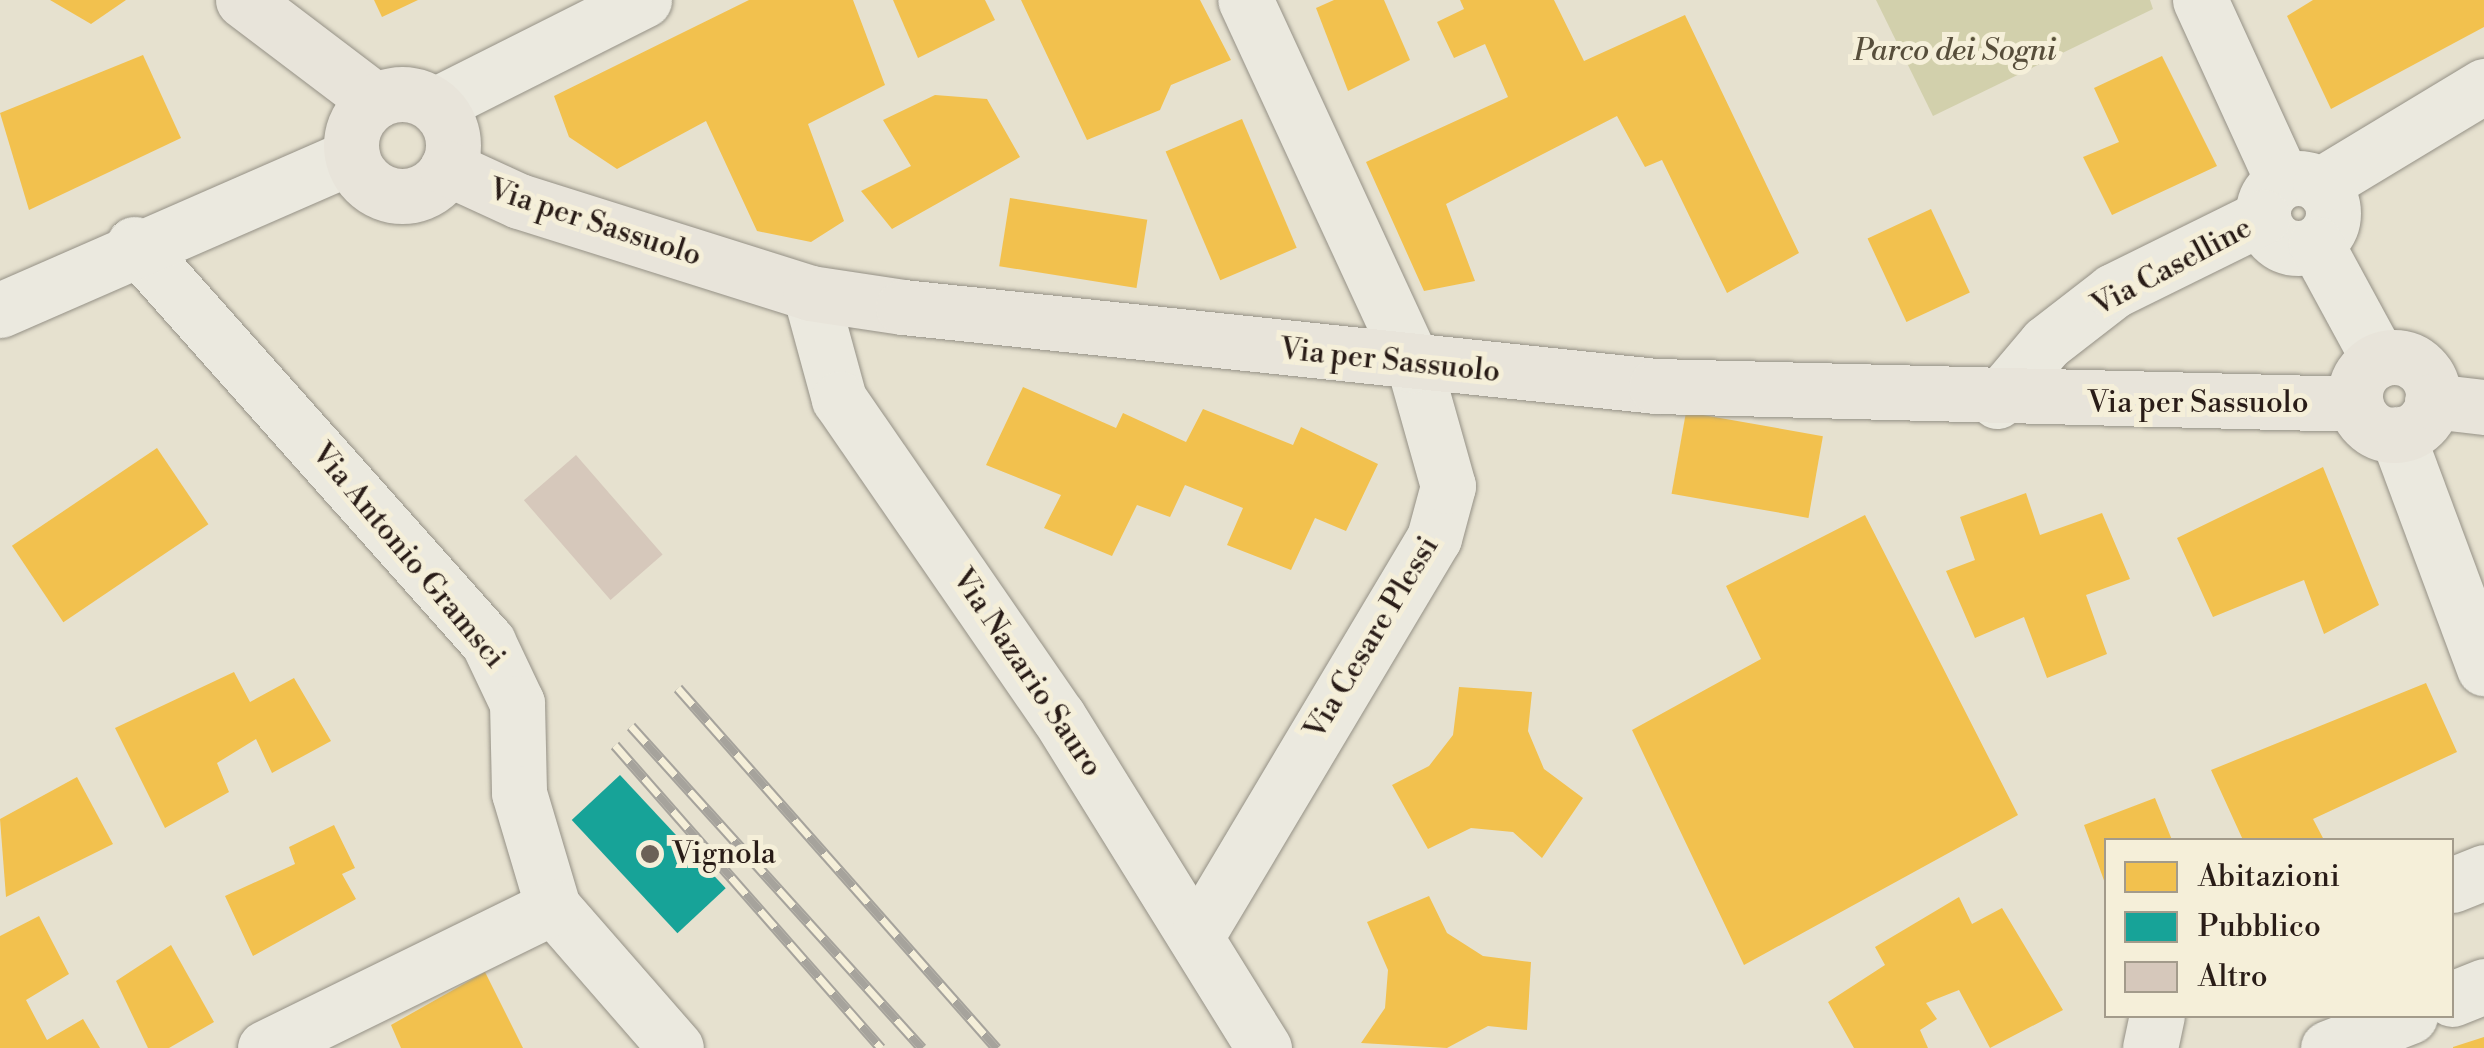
<!DOCTYPE html>
<style>
body{margin:0}
#map{position:relative;width:2484px;height:1048px;overflow:hidden;background:#e6e1cf;font-family:"Libre Bodoni",serif}
div>[style]{position:absolute}
.green>*{inset:0;background:#d2d0ac}
.homes>*{inset:0;background:#f2c14e;transform-origin:0 0}
.public>*{inset:0;background:#17a398;transform-origin:0 0}
.building>*{inset:0;background:#d6c8bb;transform-origin:0 0}
.roads{filter:drop-shadow(0 0 2px #959186) drop-shadow(0 0 2px #959186)}
.minor>*{height:55px;margin:-27.5px;padding:0 27.5px;transform-origin:27.5px;border-radius:27.5px;background:#ebe9df}
.minor>.ring{margin:-27.5px;padding:0;box-sizing:content-box;background:none;border:55px solid #ebe9df;border-radius:50%}
.major>*{height:55px;margin:-27.5px;padding:0 27.5px;transform-origin:27.5px;border-radius:27.5px;background:#e8e4da}
.major>.ring{margin:-27.5px;padding:0;box-sizing:content-box;background:none;border:55px solid #e8e4da;border-radius:50%}
.rail>*{height:11px;margin-top:-5.5px;transform-origin:0;background:repeating-linear-gradient(90deg,#f5efd9 0 22px,#a6a39c 0 44px);box-sizing:border-box;border-block:2px solid #a6a39c}
.dots>*{width:28px;height:28px;translate:-50% -50%;box-sizing:border-box;border:5px solid #f5efd9;border-radius:50%}
span{translate:-50% -50%;white-space:nowrap;text-align:center;line-height:1.15;-webkit-text-stroke:10px #f5efd9;paint-order:stroke}
.park-label{font-size:30px;color:#574e3b;font-style:italic}
.street-label{font-size:30px;color:#291c17}
.poi-label{font-size:30px;color:#291c17}
.left{translate:0 -50%;text-align:left}
.legend{position:absolute;left:2104px;top:838px;width:350px;height:180px;box-sizing:border-box;background:#f5efd9;border:2px solid #a39b8b;margin:0;padding:12px 18px;list-style:none;font-size:30px;color:#291c17}
.legend li{display:flex;align-items:center;gap:20px;height:50px}
.legend b{width:50px;border:2px solid #a39b8b}
</style>
<div id="map">
<div class="green">
<div style="clip-path:polygon(1876px 0,2150px 0,2153px 9px,1933px 116px)"></div>
</div>
<div class="homes">
<div style="clip-path:polygon(50px 0,126px 0,91px 24px)"></div>
<div style="clip-path:polygon(374px 0,418px 0,382px 17px)"></div>
<div style="clip-path:polygon(749px 0,853px 0,885px 85px,808px 124px,844px 221px,811px 242px,757px 231px,706px 121px,617px 169px,569px 137px,554px 96px)"></div>
<div style="clip-path:polygon(893px 0,985px 0,995px 20px,918px 58px)"></div>
<div style="clip-path:polygon(1021px 0,1200px 0,1231px 60px,1171px 85px,1160px 110px,1087px 140px)"></div>
<div style="clip-path:polygon(1334px 0,1384px 0,1410px 60px,1348px 91px,1316px 8px)"></div>
<div style="clip-path:polygon(1460px 0,1554px 0,1584px 61px,1685px 15px,1799px 253px,1727px 293px,1662px 160px,1645px 167px,1617px 116px,1446px 204px,1475px 281px,1424px 291px,1366px 162px,1508px 97px,1485px 44px,1454px 58px,1437px 22px,1464px 9px)"></div>
<div style="clip-path:polygon(2313px 0,2484px 0,2484px 27px,2331px 109px,2287px 16px)"></div>
<div style="clip-path:polygon(143px 55px,181px 138px,29px 210px,0 113px)"></div>
<div style="clip-path:polygon(2162px 56px,2217px 166px,2112px 215px,2083px 157px,2119px 142px,2094px 88px)"></div>
<div style="clip-path:polygon(935px 95px,987px 99px,1020px 157px,892px 229px,861px 191px,911px 166px,883px 120px)"></div>
<div style="left:1242px;top:119px;width:140px;height:83px;rotate:67deg"></div>
<div style="left:1010px;top:198px;width:139px;height:69px;rotate:9deg"></div>
<div style="left:1931px;top:209px;width:92px;height:70px;rotate:65deg"></div>
<div style="clip-path:polygon(1023px 387px,1116px 428px,1123px 413px,1186px 442px,1203px 409px,1293px 445px,1301px 427px,1378px 464px,1346px 531px,1315px 518px,1291px 570px,1227px 545px,1243px 508px,1185px 485px,1170px 517px,1137px 505px,1112px 556px,1044px 528px,1061px 495px,986px 465px)"></div>
<div style="left:1686px;top:412px;width:139px;height:83px;rotate:10deg"></div>
<div style="left:157px;top:448px;width:92px;height:175px;rotate:56deg"></div>
<div style="clip-path:polygon(2323px 467px,2379px 605px,2324px 634px,2304px 580px,2213px 617px,2177px 538px)"></div>
<div style="clip-path:polygon(2026px 493px,2040px 535px,2102px 513px,2130px 579px,2086px 595px,2107px 654px,2047px 678px,2024px 617px,1975px 638px,1946px 571px,1975px 560px,1960px 517px)"></div>
<div style="clip-path:polygon(1865px 515px,2018px 815px,1744px 965px,1632px 730px,1761px 659px,1726px 586px)"></div>
<div style="clip-path:polygon(234px 672px,250px 702px,294px 678px,331px 741px,272px 773px,256px 739px,217px 763px,229px 792px,165px 828px,115px 728px)"></div>
<div style="clip-path:polygon(2426px 683px,2457px 752px,2313px 819px,2324px 840px,2243px 840px,2211px 770px)"></div>
<div style="clip-path:polygon(1459px 687px,1532px 692px,1528px 731px,1544px 769px,1583px 798px,1542px 858px,1513px 832px,1471px 828px,1428px 849px,1392px 785px,1429px 766px,1453px 735px)"></div>
<div style="clip-path:polygon(77px 777px,113px 844px,6px 897px,0 819px)"></div>
<div style="clip-path:polygon(2155px 798px,2172px 840px,2106px 840px,2106px 886px,2084px 825px)"></div>
<div style="clip-path:polygon(334px 825px,355px 868px,342px 874px,356px 899px,253px 956px,225px 896px,295px 864px,289px 847px)"></div>
<div style="clip-path:polygon(1429px 896px,1447px 933px,1483px 956px,1531px 962px,1527px 1030px,1488px 1026px,1447px 1048px,1361px 1043px,1385px 1008px,1388px 970px,1367px 922px)"></div>
<div style="clip-path:polygon(1959px 897px,1972px 924px,2002px 908px,2063px 1010px,1990px 1048px,1959px 990px,1926px 1003px,1937px 1019px,1920px 1030px,1928px 1048px,1854px 1048px,1828px 1002px,1885px 965px,1875px 947px)"></div>
<div style="clip-path:polygon(39px 916px,69px 974px,26px 1000px,47px 1040px,83px 1019px,100px 1048px,0 1048px,0 936px)"></div>
<div style="clip-path:polygon(171px 945px,214px 1022px,169px 1048px,148px 1048px,116px 981px)"></div>
<div style="clip-path:polygon(485px 972px,523px 1048px,401px 1048px,391px 1025px)"></div>
<div style="clip-path:polygon(2484px 1037px,2484px 1048px,2453px 1048px,2453px 1047px)"></div>
</div>
<div class="public">
<div style="left:620px;top:775px;width:155px;height:66px;rotate:47deg"></div>
</div>
<div class="building">
<div style="left:576px;top:455px;width:132px;height:69px;rotate:49deg"></div>
</div>
<div class="roads">
<div class="minor">
<div style="left:2200px;top:0;width:199px;rotate:65.4deg"></div>
<div style="left:435px;top:105px;width:234px;rotate:-26.7deg"></div>
<div class="ring" style="left:2263px;top:178px;width:15px;height:15px"></div>
<div style="left:2320px;top:185px;width:192px;rotate:-31.1deg"></div>
<div style="left:134px;top:244px;width:533px;rotate:48.35deg"></div>
<div style="left:488px;top:642px;width:68px;rotate:64.6deg"></div>
<div style="left:517px;top:703px;width:90px;rotate:88.7deg"></div>
<div style="left:519px;top:793px;width:119px;rotate:73.4deg"></div>
<div style="left:553px;top:907px;width:187px;rotate:48.9deg"></div>
<div style="left:2316px;top:244px;width:132px;rotate:61.5deg"></div>
<div style="left:810px;top:293px;width:110px;rotate:74.7deg"></div>
<div style="left:839px;top:399px;width:385px;rotate:55.4deg"></div>
<div style="left:1058px;top:716px;width:391px;rotate:58.2deg"></div>
<div style="left:0;top:310px;width:384px;rotate:-23.6deg"></div>
<div style="left:1997px;top:401px;width:76px;rotate:-49.8deg"></div>
<div style="left:2046px;top:343px;width:85px;rotate:-37.8deg"></div>
<div style="left:2113px;top:291px;width:167px;rotate:-26.3deg"></div>
<div style="left:2397px;top:434px;width:250px;rotate:69.6deg"></div>
<div style="left:2452px;top:885px;width:35px;rotate:-22deg"></div>
<div style="left:1199px;top:932px;width:459px;rotate:-59.2deg"></div>
<div style="left:1434px;top:538px;width:54px;rotate:-74.9deg"></div>
<div style="left:1448px;top:486px;width:126px;rotate:-105.7deg"></div>
<div style="left:1414px;top:365px;width:402px;rotate:-114.8deg"></div>
<div style="left:2452px;top:999px;width:35px;rotate:-22deg"></div>
<div style="left:265px;top:1048px;width:321px;rotate:-26.1deg"></div>
<div style="left:2150px;top:1048px;width:33px;rotate:-78deg"></div>
<div style="left:2328px;top:1048px;width:88px;rotate:-21.3deg"></div>
</div>
<div class="major">
<div style="left:243px;top:0;width:167px;rotate:37.2deg"></div>
<div class="ring" style="left:351px;top:94px;width:47px;height:47px"></div>
<div style="left:447px;top:168px;width:79px;rotate:24.6deg"></div>
<div style="left:519px;top:201px;width:305px;rotate:17.5deg"></div>
<div style="left:810px;top:293px;width:94px;rotate:8.6deg"></div>
<div style="left:903px;top:307px;width:757px;rotate:5.99deg"></div>
<div style="left:1656px;top:386px;width:700px;rotate:1.47deg"></div>
<div class="ring" style="left:2355px;top:357px;width:23px;height:23px"></div>
<div style="left:2432px;top:401px;width:52px;rotate:6.6deg"></div>
</div>
</div>
<div class="rail">
<div style="left:678px;top:688px;width:481px;rotate:48.5deg"></div>
<div style="left:631px;top:726px;width:434px;rotate:47.9deg"></div>
<div style="left:615px;top:745px;width:403px;rotate:48.7deg"></div>
</div>
<div class="dots">
<div style="left:650px;top:854px;background:#6b6157"></div>
</div>
<div class="park-label">
<span style="left:1955px;top:51px">Parco dei Sogni</span>
</div>
<div class="street-label">
<span style="left:595px;top:223px;rotate:18deg">Via per Sassuolo</span>
<span style="left:2172px;top:267px;rotate:-28deg">Via Caselline</span>
<span style="left:1390px;top:361px;rotate:6deg">Via per Sassuolo</span>
<span style="left:2198px;top:403px">Via per Sassuolo</span>
<span style="left:408px;top:556px;rotate:50deg">Via Antonio Gramsci</span>
<span style="left:1372px;top:638px;rotate:-59deg">Via Cesare Plessi</span>
<span style="left:1027px;top:673px;rotate:56deg">Via Nazario Sauro</span>
</div>
<div class="poi-label">
<span class="left" style="left:672px;top:854px">Vignola</span>
</div>
<ul class="legend">
<li><b style="height:28px;background:#f2c14e"></b>Abitazioni</li>
<li><b style="height:28px;background:#17a398"></b>Pubblico</li>
<li><b style="height:28px;background:#d6c8bb"></b>Altro</li>
</ul>
</div>
